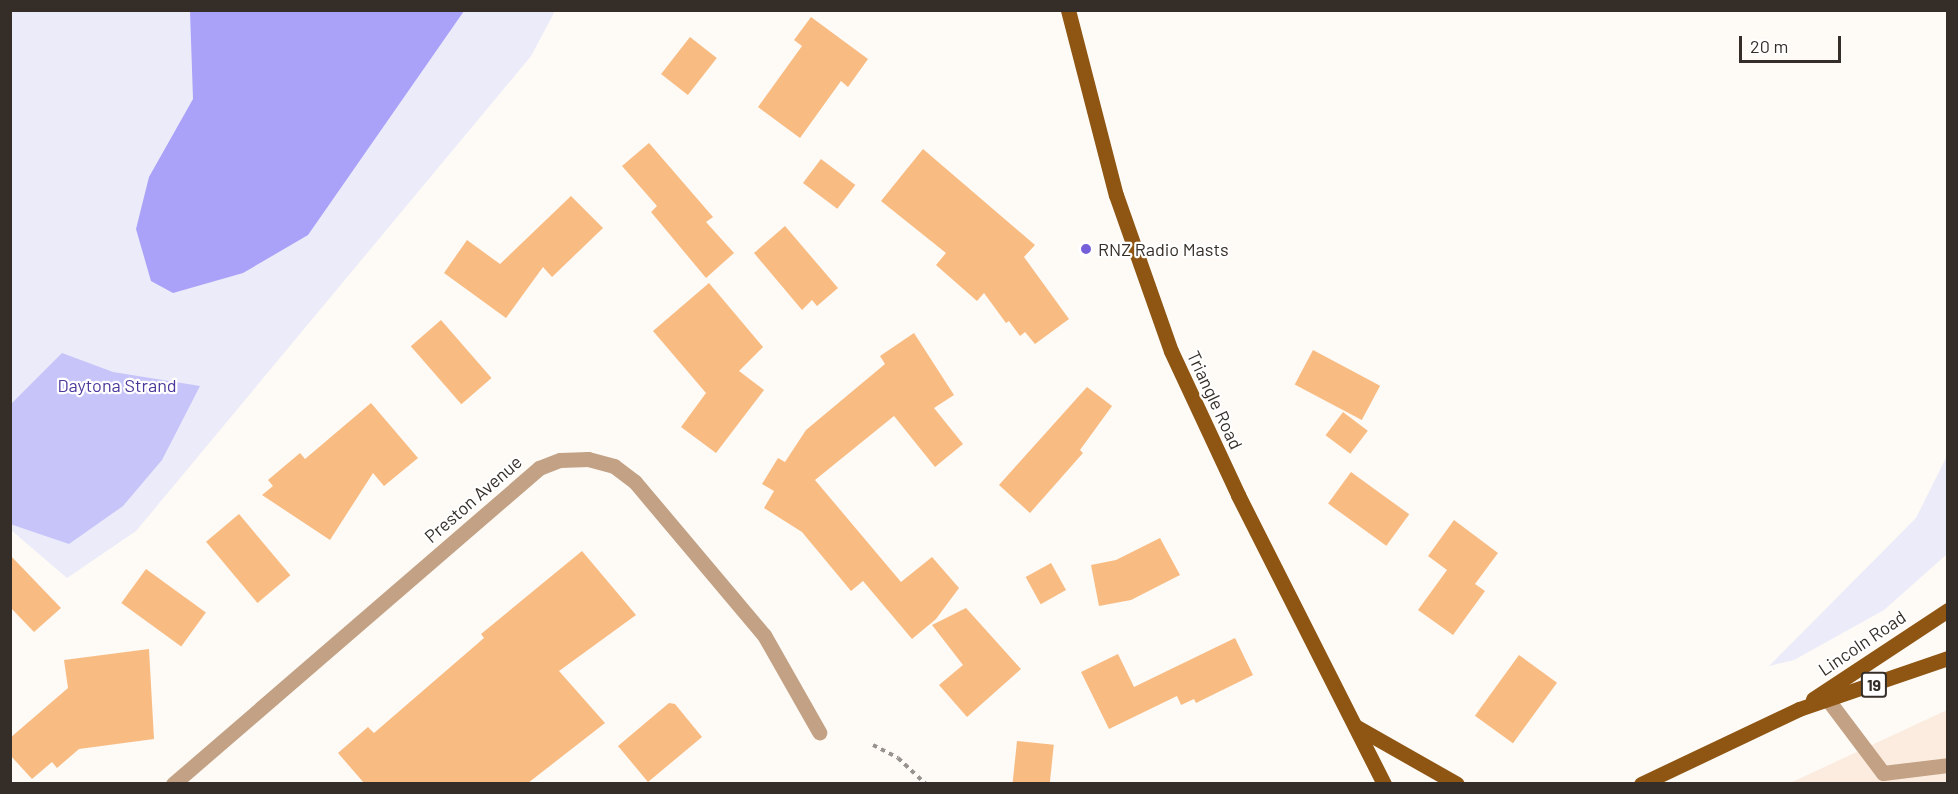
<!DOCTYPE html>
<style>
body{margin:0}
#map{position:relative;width:1958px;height:794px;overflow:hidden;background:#fefaf6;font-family:Barlow,sans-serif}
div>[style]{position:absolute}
.built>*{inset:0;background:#fbecdf}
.green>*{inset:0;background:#ebebf9}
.forest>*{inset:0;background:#c7c4fa}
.water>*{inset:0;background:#aaa1f9}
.building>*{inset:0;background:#f8bc83;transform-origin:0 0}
.path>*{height:4px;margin-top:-2px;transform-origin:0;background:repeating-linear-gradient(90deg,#99938e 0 4.5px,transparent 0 9px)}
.minor>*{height:15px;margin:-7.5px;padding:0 7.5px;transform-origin:7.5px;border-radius:7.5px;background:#c2a184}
.major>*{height:15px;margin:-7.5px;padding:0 7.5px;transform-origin:7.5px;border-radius:7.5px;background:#8e5612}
.dots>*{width:16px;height:16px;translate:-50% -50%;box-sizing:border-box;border:3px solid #fff;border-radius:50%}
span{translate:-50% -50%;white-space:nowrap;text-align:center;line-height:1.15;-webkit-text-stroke:4.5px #fff;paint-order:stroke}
.shield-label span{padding:2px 4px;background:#fff;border:2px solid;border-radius:4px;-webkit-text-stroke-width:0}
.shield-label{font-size:16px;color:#352e28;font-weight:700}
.poi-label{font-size:18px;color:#352e28}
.left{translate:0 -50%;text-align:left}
.park-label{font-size:18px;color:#4d389c}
.street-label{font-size:18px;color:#352e28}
.frame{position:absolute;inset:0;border:12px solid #352e28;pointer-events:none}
.scale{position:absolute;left:1739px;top:36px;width:102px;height:27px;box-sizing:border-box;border:3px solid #352e28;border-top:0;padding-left:8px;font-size:18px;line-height:21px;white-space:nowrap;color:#352e28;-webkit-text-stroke:4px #fff;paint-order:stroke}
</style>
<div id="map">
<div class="built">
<div style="clip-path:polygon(1947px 710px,1947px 783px,1790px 783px)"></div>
</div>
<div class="green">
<div style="clip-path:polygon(11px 11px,555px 11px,531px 56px,136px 531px,67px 578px,11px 530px)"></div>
<div style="clip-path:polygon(1947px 456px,1947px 554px,1884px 610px,1794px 660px,1769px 666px,1916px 518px)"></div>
</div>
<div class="forest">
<div style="clip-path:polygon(62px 353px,113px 372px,200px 386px,162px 460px,123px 506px,69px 544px,10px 524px,11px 404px)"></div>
</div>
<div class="water">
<div style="clip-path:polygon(190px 11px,464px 11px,308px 235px,243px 273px,173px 293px,151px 281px,136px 229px,149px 177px,193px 99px)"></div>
</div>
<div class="building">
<div style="clip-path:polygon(811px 17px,868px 59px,848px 87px,841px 81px,800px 138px,758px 107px,802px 46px,794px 40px)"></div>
<div style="left:690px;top:37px;width:34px;height:47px;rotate:38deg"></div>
<div style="clip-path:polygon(649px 143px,713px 217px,706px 222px,734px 253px,706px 278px,651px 212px,657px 206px,622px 166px)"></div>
<div style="clip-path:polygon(923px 149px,1035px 245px,1024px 257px,1069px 319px,1035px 344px,1025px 332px,1020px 336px,1009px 321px,1006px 323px,984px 293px,977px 301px,936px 265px,946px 253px,881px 201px)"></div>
<div style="left:821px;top:159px;width:43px;height:30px;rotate:37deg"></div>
<div style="clip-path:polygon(571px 196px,603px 228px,552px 277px,543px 267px,506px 318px,444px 273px,467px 240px,500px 264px)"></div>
<div style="clip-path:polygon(785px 226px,838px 288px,817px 306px,812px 300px,802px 310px,754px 253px)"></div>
<div style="clip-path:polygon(709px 283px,763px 347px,739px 371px,764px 390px,716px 453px,681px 427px,706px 393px,653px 331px)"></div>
<div style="left:441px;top:320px;width:77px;height:40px;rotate:49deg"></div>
<div style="clip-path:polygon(914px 333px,954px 395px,934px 408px,963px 444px,935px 467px,894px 416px,815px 480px,901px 582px,932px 557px,959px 588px,936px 619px,912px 639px,863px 581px,851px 591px,802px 532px,764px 508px,774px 491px,762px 484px,778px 458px,785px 462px,806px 430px,885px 364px,880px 356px)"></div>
<div style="left:1313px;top:350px;width:76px;height:39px;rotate:28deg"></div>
<div style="clip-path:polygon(1087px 387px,1112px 406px,1080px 450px,1083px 453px,1030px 513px,999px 485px)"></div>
<div style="clip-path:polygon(371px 403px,418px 458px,384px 486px,373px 473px,330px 540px,262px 495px,273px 486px,268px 480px,300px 453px,305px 459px)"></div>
<div style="left:1343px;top:412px;width:31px;height:29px;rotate:37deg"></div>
<div style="left:1351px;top:472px;width:72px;height:39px;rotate:36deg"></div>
<div style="left:239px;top:514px;width:80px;height:43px;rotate:50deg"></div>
<div style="clip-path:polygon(1454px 520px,1498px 553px,1475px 584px,1485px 591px,1453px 635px,1418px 610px,1447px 570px,1428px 556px)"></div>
<div style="clip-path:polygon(1160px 538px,1180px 575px,1131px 600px,1099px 606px,1091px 565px,1116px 560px)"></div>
<div style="clip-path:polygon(582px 551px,636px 615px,559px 671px,605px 723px,528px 783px,364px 783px,338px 753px,368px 727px,374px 733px,484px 638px,481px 634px)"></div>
<div style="clip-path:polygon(10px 555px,61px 608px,34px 632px,10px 607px)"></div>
<div style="left:1051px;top:563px;width:31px;height:29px;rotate:61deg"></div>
<div style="left:146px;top:569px;width:74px;height:42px;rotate:36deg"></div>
<div style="clip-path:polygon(966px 608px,1021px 669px,967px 717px,939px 685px,963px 665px,932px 625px)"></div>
<div style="clip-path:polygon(1235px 638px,1253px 675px,1196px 703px,1194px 699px,1181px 705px,1177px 696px,1109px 729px,1081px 672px,1118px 654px,1134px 687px)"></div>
<div style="clip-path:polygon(149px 649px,154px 739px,79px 749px,57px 768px,52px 762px,32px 779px,10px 755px,10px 738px,68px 688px,64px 660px)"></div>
<div style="left:1519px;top:655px;width:47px;height:75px;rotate:36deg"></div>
<div style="clip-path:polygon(669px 703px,675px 704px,702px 737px,648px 782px,618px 746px)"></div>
<div style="left:1017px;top:741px;width:37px;height:42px;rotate:6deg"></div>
</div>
<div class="path">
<div style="left:873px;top:745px;width:28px;rotate:27deg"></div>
<div style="left:898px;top:758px;width:38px;rotate:43deg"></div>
</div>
<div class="minor">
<div style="left:1828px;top:700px;width:91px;rotate:53deg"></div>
<div style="left:1883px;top:773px;width:65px;rotate:-7deg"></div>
<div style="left:173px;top:784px;width:484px;rotate:-40.8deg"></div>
<div style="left:539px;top:468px;width:22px;rotate:-21deg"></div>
<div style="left:560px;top:460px;width:28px;rotate:-2deg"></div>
<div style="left:588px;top:459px;width:27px;rotate:15deg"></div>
<div style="left:614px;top:466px;width:26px;rotate:37deg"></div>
<div style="left:635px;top:482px;width:200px;rotate:49.9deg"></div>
<div style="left:764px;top:635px;width:112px;rotate:60.4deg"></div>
</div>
<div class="major">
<div style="left:1068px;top:10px;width:191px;rotate:75.5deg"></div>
<div style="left:1116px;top:195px;width:165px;rotate:70.6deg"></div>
<div style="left:1171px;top:351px;width:159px;rotate:65deg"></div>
<div style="left:1238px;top:495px;width:324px;rotate:63.2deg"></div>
<div style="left:1813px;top:699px;width:162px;rotate:-33.4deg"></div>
<div style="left:1355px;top:726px;width:117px;rotate:29.6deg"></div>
<div style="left:1641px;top:784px;width:175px;rotate:-25.4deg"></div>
<div style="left:1799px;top:709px;width:157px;rotate:-18.9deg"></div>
</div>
<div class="dots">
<div style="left:1086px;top:249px;background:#7660da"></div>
</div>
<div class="shield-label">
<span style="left:1874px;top:685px">19</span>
</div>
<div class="poi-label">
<span class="left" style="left:1098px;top:249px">RNZ Radio Masts</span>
</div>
<div class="park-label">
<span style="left:117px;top:385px">Daytona Strand</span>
</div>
<div class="street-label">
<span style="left:1215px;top:400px;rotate:65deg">Triangle Road</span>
<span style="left:473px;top:499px;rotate:-41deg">Preston Avenue</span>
<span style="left:1862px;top:643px;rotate:-34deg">Lincoln Road</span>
</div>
<div class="frame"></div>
<div class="scale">20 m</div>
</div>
